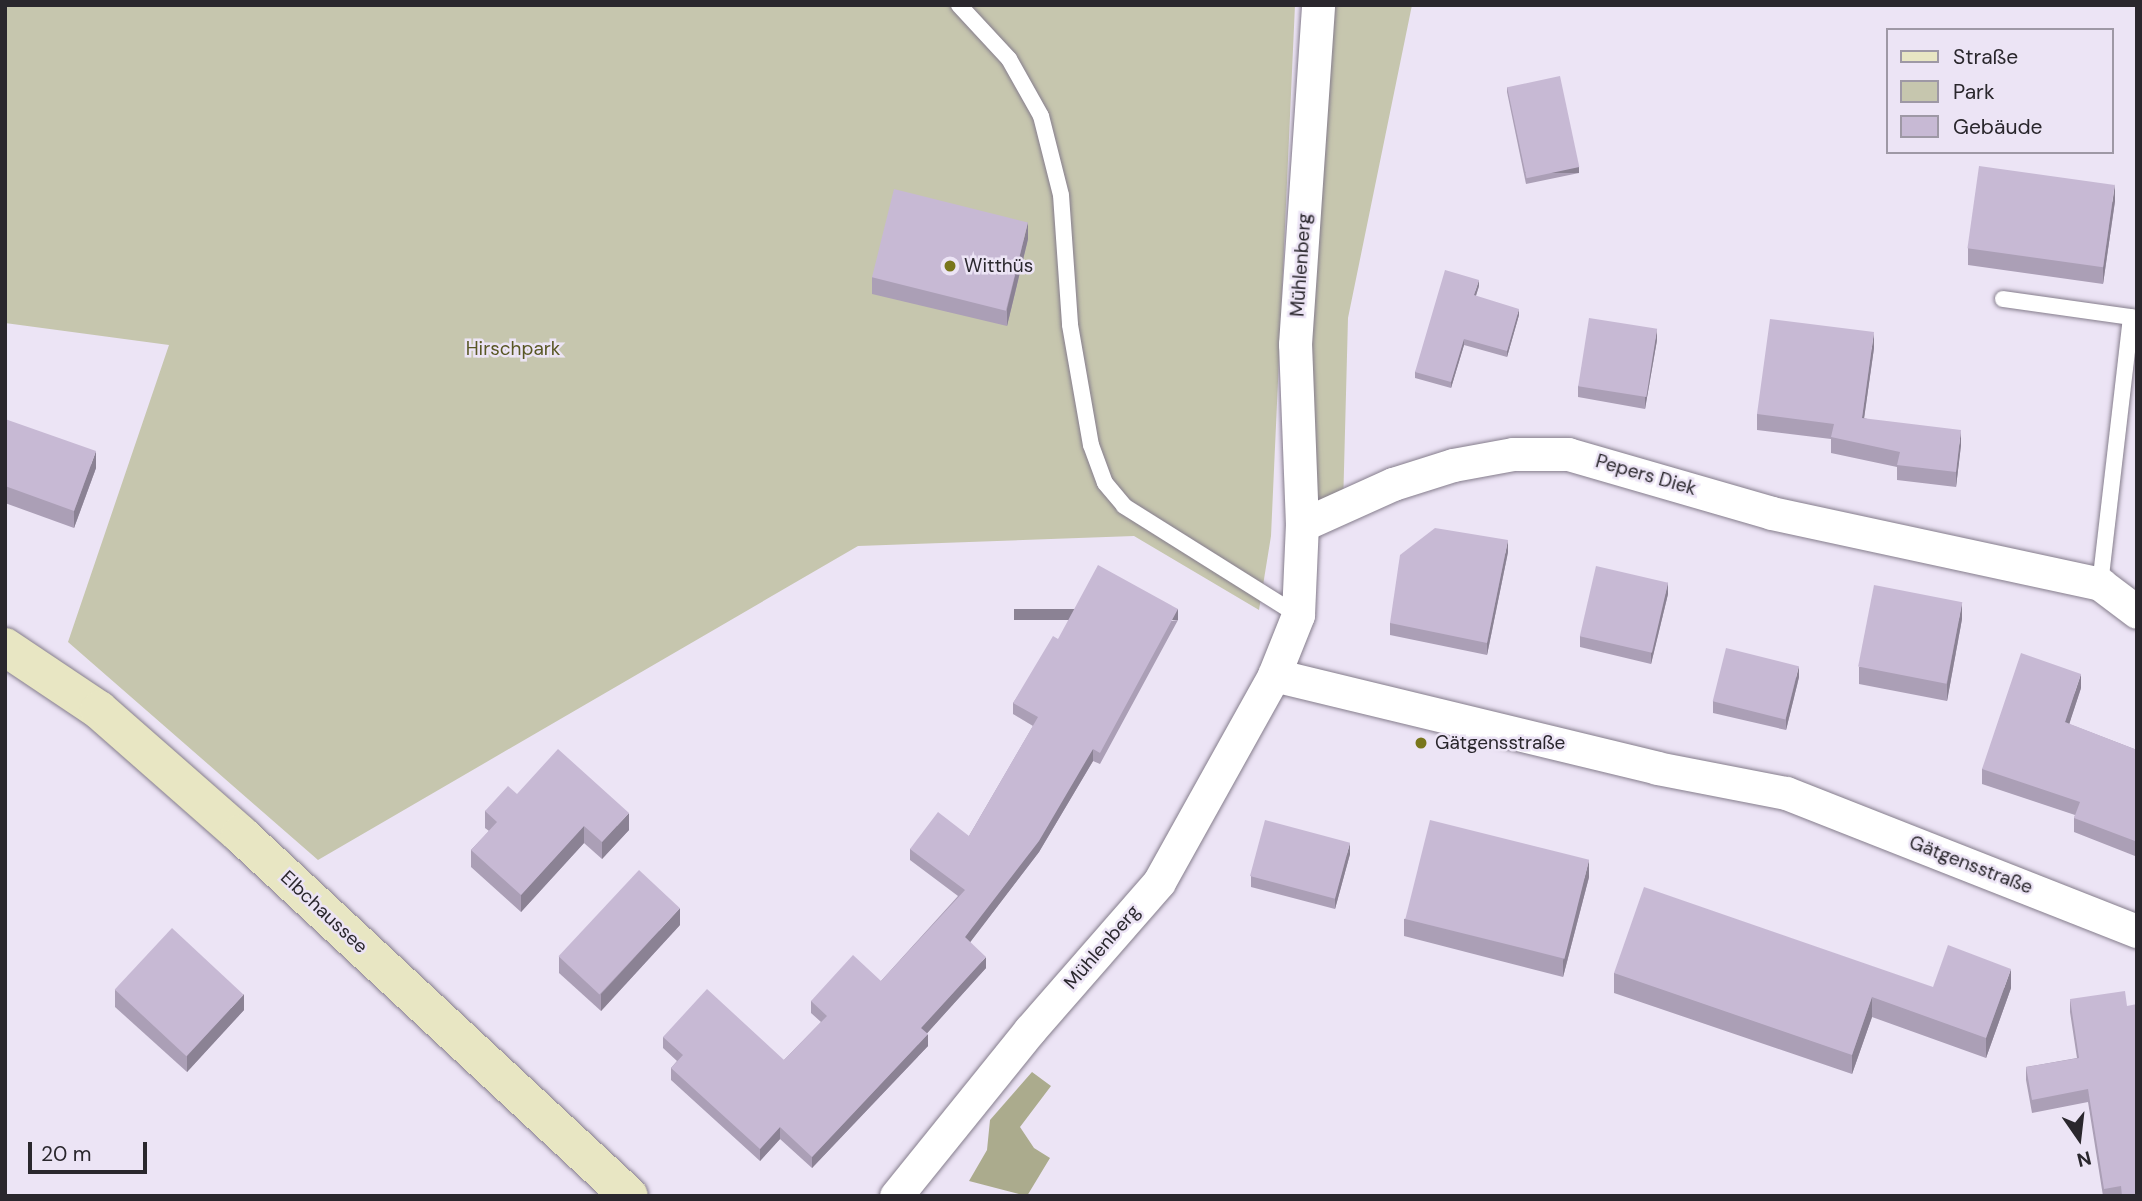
<!DOCTYPE html>
<meta charset="utf-8">
<style>
body{margin:0}
#map{position:relative;width:2142px;height:1201px;overflow:hidden;background:#ece4f5;font-family:"DM Sans",sans-serif}
div>[style]{position:absolute}
.green>*{inset:0;background:#c6c6ae}
.forest>*{inset:0;background:#abab8d}
.roads{filter:drop-shadow(0 0 2px #857d8c) drop-shadow(0 0 2px #857d8c)}
.service>*{height:16px;margin:-8px;padding:0 8px;transform-origin:8px;border-radius:8px;background:#fff}
.minor>*{height:33px;margin:-16.5px;padding:0 16.5px;transform-origin:16.5px;border-radius:16.5px;background:#fff}
.secondary>*{height:38px;margin:-19px;padding:0 19px;transform-origin:19px;border-radius:19px;background:#e8e6c3}
.wall>*{inset:0;background:#ab9fb6}
.shaded-wall>*{inset:0;background:#8b8294;transform-origin:0 0}
.building>*{inset:0;background:#c7b9d4;transform-origin:0 0}
.dots>*{width:19px;height:19px;translate:-50% -50%;box-sizing:border-box;border:4px solid #ece4f5;border-radius:50%}
span{translate:-50% -50%;white-space:nowrap;text-align:center;line-height:1.15;-webkit-text-stroke:5px #ece4f5;paint-order:stroke}
.street-label{font-size:19px;color:#2a272d}
.poi-label{font-size:19px;color:#2a272d}
.left{translate:0 -50%;text-align:left}
.park-label{font-size:19px;color:#595725}
.frame{position:absolute;inset:0;border:7px solid #2a272d;pointer-events:none}
.legend{position:absolute;left:1886px;top:28px;width:228px;height:126px;box-sizing:border-box;background:#ece4f5;border:2px solid #9e98a5;margin:0;padding:9px 12px;list-style:none;font-size:21px;color:#2a272d}
.legend li{display:flex;align-items:center;gap:14px;height:35px}
.legend b{width:35px;border:2px solid #9e98a5}
.north{position:absolute;left:2044px;top:1103px;width:70px;height:70px;-webkit-text-stroke:5px #ece4f5;paint-order:stroke;rotate:166deg;font-size:19px;font-weight:700;line-height:28px;text-align:center;color:#2a272d}
.north::after{content:'';display:block;margin:auto;width:24px;height:32px;background:#2a272d;clip-path:polygon(50% 0,100% 100%,50% 72%,0 100%)}
.scale{position:absolute;left:28px;top:1142px;width:119px;height:32px;box-sizing:border-box;border:4px solid #2a272d;border-top:0;padding-left:9px;font-size:21px;line-height:24px;white-space:nowrap;color:#2a272d;-webkit-text-stroke:5px #ece4f5;paint-order:stroke}
</style>
<div id="map">
<div class="green">
<div style="clip-path:polygon(5px 5px,1295px 5px,1271px 536px,1259px 610px,1134px 536px,858px 546px,318px 860px,68px 642px,169px 345px,5px 323px)"></div>
<div style="clip-path:polygon(1318px 5px,1412px 5px,1348px 318px,1343px 507px,1302px 525px)"></div>
</div>
<div class="forest">
<div style="clip-path:polygon(1032px 1072px,1051px 1086px,1020px 1127px,1034px 1148px,1050px 1158px,1027px 1196px,969px 1181px,987px 1150px,990px 1120px)"></div>
</div>
<div class="roads">
<div class="service">
<div style="left:959px;top:5px;width:74px;rotate:47.2deg"></div>
<div style="left:1009px;top:59px;width:65px;rotate:60.7deg"></div>
<div style="left:1041px;top:116px;width:81px;rotate:75.8deg"></div>
<div style="left:1061px;top:195px;width:130px;rotate:86deg"></div>
<div style="left:1070px;top:325px;width:122px;rotate:80.1deg"></div>
<div style="left:1091px;top:445px;width:40px;rotate:69.8deg"></div>
<div style="left:1105px;top:483px;width:30px;rotate:50deg"></div>
<div style="left:1124px;top:506px;width:205px;rotate:32.1deg"></div>
<div style="left:2003px;top:299px;width:129px;rotate:8deg"></div>
<div style="left:2131px;top:317px;width:269px;rotate:96.6deg"></div>
</div>
<div class="minor">
<div style="left:1302px;top:525px;width:100px;rotate:-24.3deg"></div>
<div style="left:1393px;top:484px;width:63px;rotate:-17.6deg"></div>
<div style="left:1453px;top:465px;width:61px;rotate:-10.4deg"></div>
<div style="left:1513px;top:454px;width:55px"></div>
<div style="left:1568px;top:454px;width:212px;rotate:16.1deg"></div>
<div style="left:1772px;top:513px;width:336px;rotate:12.2deg"></div>
<div style="left:2100px;top:584px;width:46px;rotate:37.1deg"></div>
<div style="left:1274px;top:675px;width:394px;rotate:13.6deg"></div>
<div style="left:1657px;top:768px;width:131px;rotate:11deg"></div>
<div style="left:1786px;top:793px;width:377px;rotate:21.5deg"></div>
<div style="left:896px;top:1196px;width:213px;rotate:-51.1deg"></div>
<div style="left:1030px;top:1030px;width:196px;rotate:-48.9deg"></div>
<div style="left:1159px;top:882px;width:237px;rotate:-60.9deg"></div>
<div style="left:1274px;top:675px;width:65px;rotate:-68.2deg"></div>
<div style="left:1298px;top:615px;width:90px;rotate:-87.5deg"></div>
<div style="left:1302px;top:525px;width:181px;rotate:-92.2deg"></div>
<div style="left:1295px;top:344px;width:340px;rotate:-86.1deg"></div>
</div>
<div class="secondary">
<div style="left:5px;top:647px;width:113px;rotate:33.8deg"></div>
<div style="left:99px;top:710px;width:188px;rotate:41.3deg"></div>
<div style="left:240px;top:834px;width:531px;rotate:42.94deg"></div>
</div>
</div>
<div class="wall">
<div style="clip-path:polygon(1507px 87px,1579px 173px,1526px 184px,1507px 92px)"></div>
<div style="clip-path:polygon(2115px 201px,2103px 284px,1968px 265px,1968px 248px)"></div>
<div style="clip-path:polygon(1028px 239px,1007px 326px,872px 294px,872px 277px)"></div>
<div style="clip-path:polygon(1479px 286px,1476px 296px,1519px 315px,1507px 357px,1464px 345px,1451px 388px,1415px 378px,1415px 372px)"></div>
<div style="clip-path:polygon(1657px 340px,1645px 409px,1578px 397px,1578px 386px)"></div>
<div style="clip-path:polygon(1874px 348px,1864px 418px,1961px 445px,1956px 487px,1897px 480px,1897px 467px,1831px 453px,1831px 439px,1757px 430px,1757px 414px)"></div>
<div style="clip-path:polygon(5px 419px,96px 468px,74px 528px,5px 503px)"></div>
<div style="clip-path:polygon(1508px 552px,1487px 655px,1390px 635px,1390px 623px)"></div>
<div style="clip-path:polygon(1668px 594px,1651px 664px,1580px 647px,1580px 636px)"></div>
<div style="clip-path:polygon(1962px 619px,1947px 701px,1859px 684px,1859px 667px)"></div>
<div style="clip-path:polygon(1178px 620px,1100px 764px,1093px 761px,1039px 852px,970px 942px,986px 968px,927px 1033px,928px 1046px,812px 1168px,780px 1139px,760px 1161px,671px 1080px,671px 1068px,677px 1061px,663px 1048px,663px 1037px,784px 1060px,821px 1022px,811px 1013px,811px 1001px,881px 981px,958px 896px,910px 860px,910px 849px,969px 836px,1033px 726px,1013px 714px,1013px 703px,1058px 639px)"></div>
<div style="clip-path:polygon(1799px 677px,1786px 730px,1713px 713px,1713px 701px)"></div>
<div style="clip-path:polygon(2081px 688px,2069px 724px,2137px 750px,2135px 856px,2074px 832px,2074px 818px,2075px 815px,1982px 784px,1982px 769px)"></div>
<div style="clip-path:polygon(517px 794px,629px 830px,602px 859px,584px 843px,521px 912px,471px 867px,471px 850px,489px 831px,485px 828px,485px 811px)"></div>
<div style="clip-path:polygon(1350px 854px,1335px 909px,1251px 887px,1251px 876px)"></div>
<div style="clip-path:polygon(1589px 877px,1563px 977px,1404px 936px,1404px 919px)"></div>
<div style="clip-path:polygon(680px 925px,601px 1011px,559px 973px,559px 957px)"></div>
<div style="clip-path:polygon(1614px 973px,1933px 987px,2011px 988px,1986px 1058px,1872px 1017px,1852px 1074px,1614px 993px)"></div>
<div style="clip-path:polygon(115px 990px,244px 1010px,187px 1072px,115px 1007px)"></div>
<div style="clip-path:polygon(2070px 999px,2137px 1196px,2103px 1196px,2088px 1102px,2032px 1113px,2026px 1080px,2026px 1067px,2077px 1058px,2070px 1012px)"></div>
</div>
<div class="shaded-wall">
<div style="left:1579px;top:167px;width:6px;height:54px;rotate:90deg"></div>
<div style="clip-path:polygon(2115px 184px,2115px 201px,2103px 284px,2103px 267px)"></div>
<div style="clip-path:polygon(1028px 222px,1028px 239px,1007px 326px,1007px 309px)"></div>
<div style="clip-path:polygon(1479px 280px,1479px 286px,1474px 301px,1474px 295px)"></div>
<div style="clip-path:polygon(1519px 309px,1519px 315px,1507px 357px,1507px 351px)"></div>
<div style="clip-path:polygon(1657px 329px,1657px 340px,1645px 409px,1645px 397px)"></div>
<div style="clip-path:polygon(1874px 332px,1874px 348px,1862px 433px,1862px 418px)"></div>
<div style="clip-path:polygon(1464px 339px,1464px 345px,1451px 388px,1451px 382px)"></div>
<div style="clip-path:polygon(1961px 430px,1961px 445px,1956px 487px,1956px 472px)"></div>
<div style="clip-path:polygon(96px 451px,96px 468px,74px 528px,74px 511px)"></div>
<div style="clip-path:polygon(1508px 540px,1508px 552px,1487px 655px,1487px 643px)"></div>
<div style="clip-path:polygon(1668px 582px,1668px 594px,1651px 664px,1651px 652px)"></div>
<div style="clip-path:polygon(1962px 602px,1962px 619px,1947px 701px,1947px 684px)"></div>
<div style="left:1178px;top:609px;width:11px;height:164px;rotate:90deg"></div>
<div style="clip-path:polygon(1799px 666px,1799px 677px,1786px 730px,1786px 718px)"></div>
<div style="clip-path:polygon(2081px 674px,2081px 688px,2065px 737px,2065px 722px)"></div>
<div style="clip-path:polygon(1093px 749px,1093px 761px,1039px 852px,965px 949px,965px 937px)"></div>
<div style="clip-path:polygon(629px 813px,629px 830px,602px 859px,602px 842px)"></div>
<div style="clip-path:polygon(584px 826px,584px 843px,521px 912px,521px 895px)"></div>
<div style="clip-path:polygon(2137px 837px,2137px 852px,2135px 856px,2135px 841px)"></div>
<div style="clip-path:polygon(1350px 843px,1350px 854px,1335px 909px,1335px 897px)"></div>
<div style="clip-path:polygon(1589px 860px,1589px 877px,1563px 977px,1563px 961px)"></div>
<div style="clip-path:polygon(680px 908px,680px 925px,601px 1011px,601px 994px)"></div>
<div style="clip-path:polygon(986px 957px,986px 968px,921px 1040px,921px 1028px)"></div>
<div style="clip-path:polygon(2011px 969px,2011px 988px,1986px 1058px,1986px 1038px)"></div>
<div style="clip-path:polygon(244px 994px,244px 1010px,187px 1072px,187px 1056px)"></div>
<div style="clip-path:polygon(1872px 997px,1872px 1017px,1852px 1074px,1852px 1055px)"></div>
<div style="clip-path:polygon(928px 1034px,928px 1046px,812px 1168px,812px 1157px)"></div>
<div style="clip-path:polygon(780px 1127px,780px 1139px,760px 1161px,760px 1149px)"></div>
</div>
<div class="building">
<div style="left:1560px;top:76px;width:93px;height:54px;rotate:78deg"></div>
<div style="left:1979px;top:166px;width:137px;height:83px;rotate:8deg"></div>
<div style="left:894px;top:189px;width:138px;height:91px;rotate:14deg"></div>
<div style="clip-path:polygon(1445px 270px,1479px 280px,1474px 295px,1519px 309px,1507px 351px,1464px 339px,1451px 382px,1415px 372px)"></div>
<div style="left:1589px;top:318px;width:69px;height:69px;rotate:9deg"></div>
<div style="clip-path:polygon(1770px 319px,1874px 332px,1862px 418px,1961px 430px,1956px 472px,1897px 465px,1900px 452px,1831px 437px,1834px 424px,1757px 414px)"></div>
<div style="clip-path:polygon(5px 419px,96px 451px,74px 511px,5px 486px)"></div>
<div style="clip-path:polygon(1435px 528px,1508px 540px,1487px 643px,1390px 623px,1400px 555px)"></div>
<div style="clip-path:polygon(1098px 565px,1178px 609px,1100px 753px,1093px 749px,1039px 841px,965px 937px,986px 957px,921px 1028px,928px 1034px,812px 1157px,780px 1127px,760px 1149px,671px 1068px,683px 1055px,663px 1037px,707px 989px,784px 1060px,827px 1016px,811px 1001px,853px 955px,881px 981px,965px 890px,910px 849px,938px 812px,969px 836px,1038px 717px,1013px 703px,1053px 636px,1058px 639px)"></div>
<div style="left:1596px;top:566px;width:74px;height:72px;rotate:13deg"></div>
<div style="left:1874px;top:585px;width:90px;height:83px;rotate:11deg"></div>
<div style="left:1726px;top:648px;width:75px;height:55px;rotate:14deg"></div>
<div style="clip-path:polygon(2021px 653px,2081px 674px,2065px 722px,2137px 750px,2137px 837px,2135px 841px,2074px 818px,2080px 802px,1982px 769px)"></div>
<div style="clip-path:polygon(558px 749px,629px 813px,602px 842px,584px 826px,521px 895px,471px 850px,497px 822px,485px 811px,508px 786px,517px 794px)"></div>
<div style="left:1265px;top:820px;width:88px;height:58px;rotate:15deg"></div>
<div style="left:1430px;top:820px;width:164px;height:102px;rotate:14deg"></div>
<div style="left:639px;top:870px;width:56px;height:118px;rotate:43deg"></div>
<div style="clip-path:polygon(1644px 887px,1933px 987px,1948px 945px,2011px 969px,1986px 1038px,1872px 997px,1852px 1055px,1614px 973px)"></div>
<div style="left:172px;top:928px;width:98px;height:84px;rotate:43deg"></div>
<div style="clip-path:polygon(2125px 991px,2127px 1006px,2137px 1004px,2137px 1196px,2122px 1196px,2121px 1186px,2104px 1189px,2088px 1089px,2032px 1100px,2026px 1067px,2079px 1058px,2070px 999px)"></div>
</div>
<div class="dots">
<div style="left:950px;top:266px;background:#79761b"></div>
<div style="left:1421px;top:743px;background:#79761b"></div>
</div>
<div class="street-label">
<span style="left:1301px;top:265px;rotate:-86deg">Mühlenberg</span>
<span style="left:1646px;top:475px;rotate:16deg">Pepers Diek</span>
<span style="left:1971px;top:865px;rotate:21deg">Gätgensstraße</span>
<span style="left:324px;top:912px;rotate:43deg">Elbchaussee</span>
<span style="left:1102px;top:947px;rotate:-49deg">Mühlenberg</span>
</div>
<div class="poi-label">
<span class="left" style="left:964px;top:266px">Witthüs</span>
<span class="left" style="left:1435px;top:743px">Gätgensstraße</span>
</div>
<div class="park-label">
<span style="left:513px;top:349px">Hirschpark</span>
</div>
<div class="frame"></div>
<ul class="legend">
<li><b style="height:9px;background:#e8e6c3"></b>Straße</li>
<li><b style="height:19px;background:#c6c6ae"></b>Park</li>
<li><b style="height:19px;background:#c7b9d4"></b>Gebäude</li>
</ul>
<div class="north">N</div>
<div class="scale">20 m</div>
</div>
